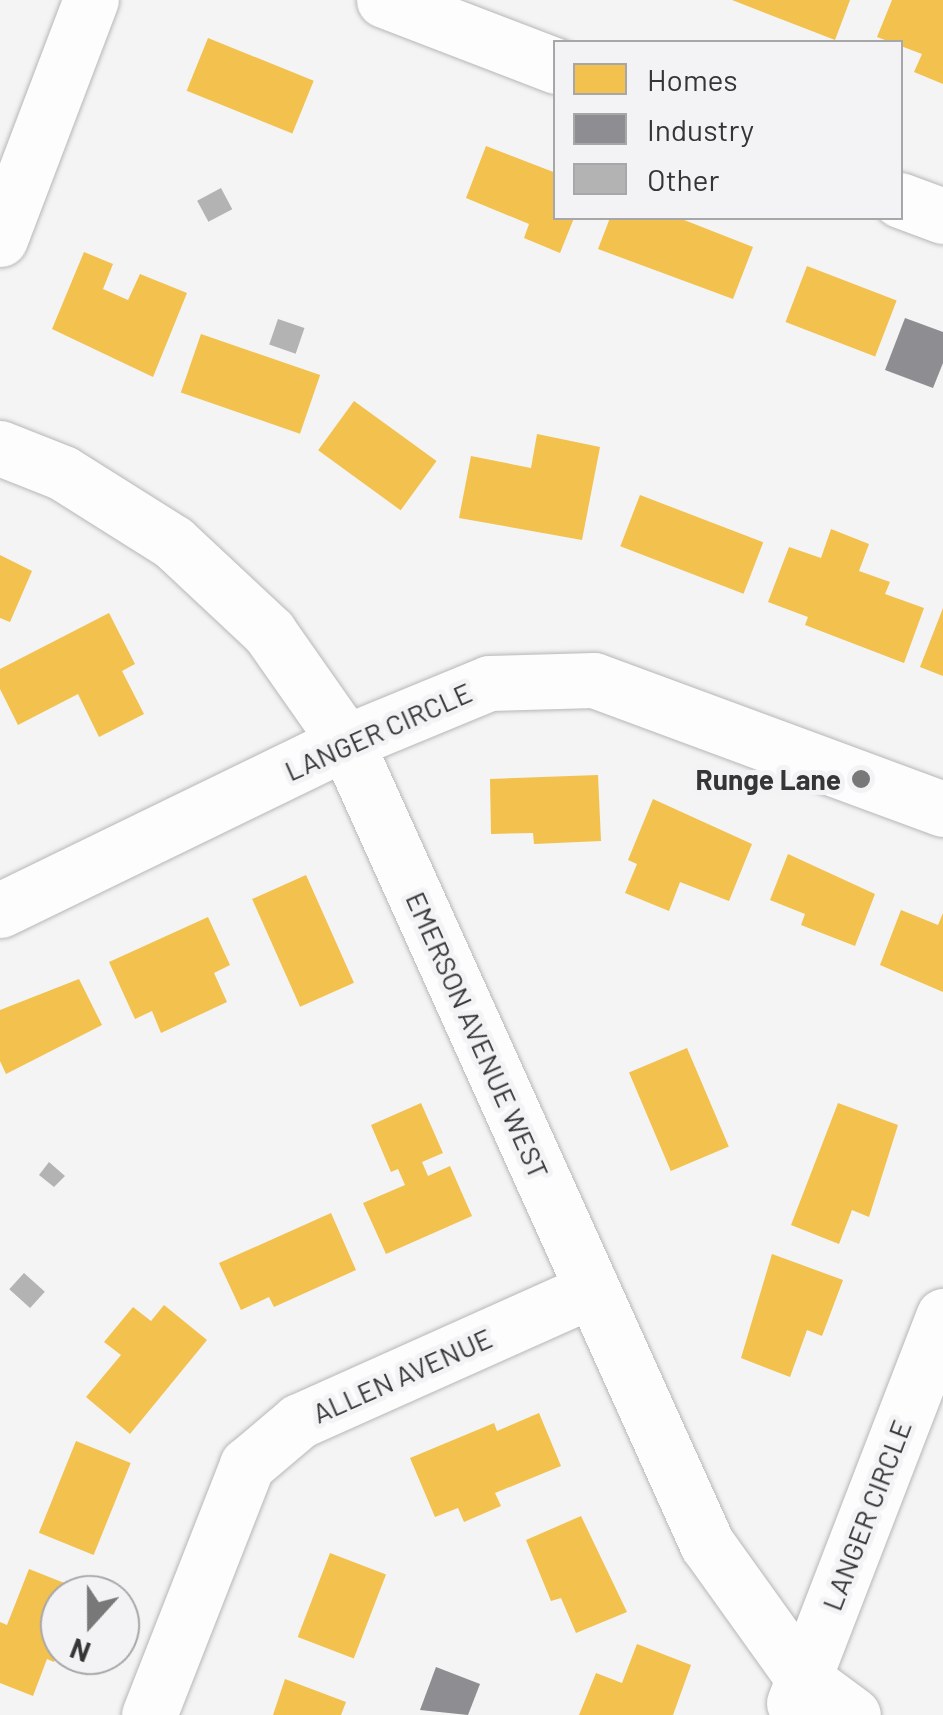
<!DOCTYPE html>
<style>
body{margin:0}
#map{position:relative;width:943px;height:1715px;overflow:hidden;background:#f4f4f4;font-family:Barlow,sans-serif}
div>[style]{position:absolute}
.homes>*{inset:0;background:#f2c14e;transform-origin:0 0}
.industry>*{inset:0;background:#8d8d92}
.building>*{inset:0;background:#b3b3b4;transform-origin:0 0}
.roads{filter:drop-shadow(0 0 2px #b7b7b8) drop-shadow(0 0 2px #b7b7b8)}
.minor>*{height:55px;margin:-27.5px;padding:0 27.5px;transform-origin:27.5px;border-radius:27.5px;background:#fdfdfd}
.dots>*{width:28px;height:28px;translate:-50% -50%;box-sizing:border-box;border:5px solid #f3f3f5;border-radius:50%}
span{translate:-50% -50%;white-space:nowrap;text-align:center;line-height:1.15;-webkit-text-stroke:10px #f3f3f5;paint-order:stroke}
.street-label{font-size:28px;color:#353536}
.poi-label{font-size:28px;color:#353536;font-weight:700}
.right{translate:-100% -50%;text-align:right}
.legend{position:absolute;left:553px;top:40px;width:350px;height:180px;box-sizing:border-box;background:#f3f3f5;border:2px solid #a7a7a9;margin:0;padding:12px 18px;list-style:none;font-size:30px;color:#353536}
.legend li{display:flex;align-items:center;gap:20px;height:50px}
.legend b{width:50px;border:2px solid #a7a7a9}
.north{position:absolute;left:40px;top:1575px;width:100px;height:100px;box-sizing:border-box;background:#f3f3f5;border:2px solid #a7a7a9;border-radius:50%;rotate:201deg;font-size:28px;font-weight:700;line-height:40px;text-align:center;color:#353536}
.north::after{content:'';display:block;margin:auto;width:35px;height:45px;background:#787878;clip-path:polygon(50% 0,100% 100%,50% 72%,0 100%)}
</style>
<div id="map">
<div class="homes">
<div style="clip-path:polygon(732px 0,850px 0,835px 40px)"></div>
<div style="clip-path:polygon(892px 0,943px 0,943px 84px,914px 72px,922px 54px,877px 37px)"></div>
<div style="left:208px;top:38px;width:114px;height:57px;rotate:22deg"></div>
<div style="clip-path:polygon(486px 146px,556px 173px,556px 218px,574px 218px,560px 253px,524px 238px,529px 224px,466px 198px)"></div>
<div style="clip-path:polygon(610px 218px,679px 218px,753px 247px,733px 299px,598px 249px)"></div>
<div style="clip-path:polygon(84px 252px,113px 264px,103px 289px,128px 300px,140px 274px,187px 293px,153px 377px,52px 329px)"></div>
<div style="left:807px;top:266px;width:96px;height:60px;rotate:21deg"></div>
<div style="left:201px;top:334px;width:126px;height:62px;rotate:19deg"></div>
<div style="left:354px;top:401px;width:102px;height:61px;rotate:36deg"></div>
<div style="clip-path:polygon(537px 434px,600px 447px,582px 540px,459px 518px,471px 456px,531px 468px)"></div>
<div style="left:640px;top:495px;width:132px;height:55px;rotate:21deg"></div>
<div style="clip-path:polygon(831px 529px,869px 544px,859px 571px,890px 582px,885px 594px,924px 608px,904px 663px,805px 625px,808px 617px,768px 602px,789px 547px,821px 558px)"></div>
<div style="clip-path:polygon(0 555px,32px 571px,10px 622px,0 618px)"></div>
<div style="clip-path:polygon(943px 608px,943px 676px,920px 667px)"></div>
<div style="clip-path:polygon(109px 613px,135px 664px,122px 671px,144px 714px,99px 737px,78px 694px,18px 725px,0 689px,0 669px)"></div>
<div style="clip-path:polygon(598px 775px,601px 841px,534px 844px,533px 833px,491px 834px,490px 779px)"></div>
<div style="clip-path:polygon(653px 799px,752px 844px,729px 901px,680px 882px,669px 911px,625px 893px,637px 864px,628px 860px)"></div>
<div style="clip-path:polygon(788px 854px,875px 894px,855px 946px,801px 925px,805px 914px,770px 900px)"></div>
<div style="left:306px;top:875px;width:118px;height:59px;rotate:66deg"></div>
<div style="clip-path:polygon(901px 910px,938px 925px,943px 913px,943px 992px,880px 965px)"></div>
<div style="clip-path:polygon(208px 917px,230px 965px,214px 973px,227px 1002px,161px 1033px,152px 1011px,135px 1019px,109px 962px)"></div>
<div style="clip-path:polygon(79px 979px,102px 1025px,6px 1074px,0 1061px,0 1010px)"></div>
<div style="left:687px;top:1048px;width:107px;height:63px;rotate:67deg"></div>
<div style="clip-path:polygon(421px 1103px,443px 1153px,422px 1162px,428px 1176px,450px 1166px,472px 1216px,386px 1254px,363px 1203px,405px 1185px,398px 1169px,391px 1172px,371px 1125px)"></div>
<div style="clip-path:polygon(838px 1103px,898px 1125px,869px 1217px,852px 1210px,839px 1244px,791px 1225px)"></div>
<div style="clip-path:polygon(331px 1213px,356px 1270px,274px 1307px,269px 1297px,241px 1310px,219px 1263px)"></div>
<div style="clip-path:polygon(772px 1254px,843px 1280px,822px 1336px,807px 1330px,790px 1377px,741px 1358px)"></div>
<div style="clip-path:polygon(164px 1305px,207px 1340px,130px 1434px,86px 1397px,121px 1355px,104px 1342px,133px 1307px,151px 1321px)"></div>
<div style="clip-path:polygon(539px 1413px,561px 1466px,495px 1493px,501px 1506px,464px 1522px,458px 1508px,435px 1517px,410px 1458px,494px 1423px,497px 1431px)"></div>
<div style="left:76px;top:1441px;width:59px;height:99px;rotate:22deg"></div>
<div style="clip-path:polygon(581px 1516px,627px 1612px,576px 1633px,561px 1598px,551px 1601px,526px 1540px)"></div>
<div style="left:330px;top:1553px;width:60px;height:90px;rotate:21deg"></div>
<div style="clip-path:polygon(29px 1569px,82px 1590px,60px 1595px,60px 1647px,54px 1662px,47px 1659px,33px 1696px,0 1683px,0 1622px,7px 1625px)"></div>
<div style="clip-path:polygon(637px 1644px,691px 1665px,673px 1715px,579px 1715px,596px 1673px,622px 1683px)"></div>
<div style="clip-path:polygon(285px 1679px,346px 1702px,341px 1715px,273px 1715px)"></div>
</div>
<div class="industry">
<div style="clip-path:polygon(905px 318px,943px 332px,943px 363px,933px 388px,885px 370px)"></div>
<div style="clip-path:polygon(436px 1667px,480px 1684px,468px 1715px,420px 1710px)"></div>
</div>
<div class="building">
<div style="left:221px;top:188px;width:24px;height:27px;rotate:62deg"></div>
<div style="left:278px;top:319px;width:28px;height:27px;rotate:19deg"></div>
<div style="clip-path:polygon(49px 1162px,65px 1176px,54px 1187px,39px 1175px)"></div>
<div style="left:24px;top:1273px;width:28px;height:22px;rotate:42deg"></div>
</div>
<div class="roads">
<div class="minor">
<div style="left:384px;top:0;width:184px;rotate:21deg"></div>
<div style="left:900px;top:200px;width:46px;rotate:20.4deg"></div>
<div style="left:0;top:239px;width:256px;rotate:-69.2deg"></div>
<div style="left:0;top:448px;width:68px;rotate:21.6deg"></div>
<div style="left:63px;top:473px;width:131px;rotate:32.2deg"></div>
<div style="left:174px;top:543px;width:130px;rotate:43.1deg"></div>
<div style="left:269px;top:632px;width:134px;rotate:55deg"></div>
<div style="left:346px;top:742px;width:880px;rotate:65.77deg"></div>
<div style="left:707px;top:1544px;width:165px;rotate:54.4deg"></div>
<div style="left:803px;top:1678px;width:62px;rotate:36.5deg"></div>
<div style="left:0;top:910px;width:385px;rotate:-25.9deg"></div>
<div style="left:346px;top:742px;width:155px;rotate:-22.4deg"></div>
<div style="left:489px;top:683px;width:105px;rotate:-1.6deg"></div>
<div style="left:594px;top:680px;width:372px;rotate:20.3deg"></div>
<div style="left:794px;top:1703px;width:415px;rotate:-68.9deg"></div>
<div style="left:149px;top:1715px;width:269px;rotate:-68.6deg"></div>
<div style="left:247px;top:1465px;width:68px;rotate:-40.2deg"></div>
<div style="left:299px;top:1421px;width:321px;rotate:-24.1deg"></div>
</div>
</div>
<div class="dots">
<div style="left:861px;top:779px;background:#787878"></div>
</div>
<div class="street-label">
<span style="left:378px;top:731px;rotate:-24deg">LANGER CIRCLE</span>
<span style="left:478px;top:1035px;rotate:66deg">EMERSON AVENUE WEST</span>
<span style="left:402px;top:1375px;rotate:-24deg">ALLEN AVENUE</span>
<span style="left:866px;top:1515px;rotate:-69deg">LANGER CIRCLE</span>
</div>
<div class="poi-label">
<span class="right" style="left:841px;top:779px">Runge Lane</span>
</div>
<ul class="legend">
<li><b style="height:28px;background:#f2c14e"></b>Homes</li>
<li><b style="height:28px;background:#8d8d92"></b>Industry</li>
<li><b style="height:28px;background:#b3b3b4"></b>Other</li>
</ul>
<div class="north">N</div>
</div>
